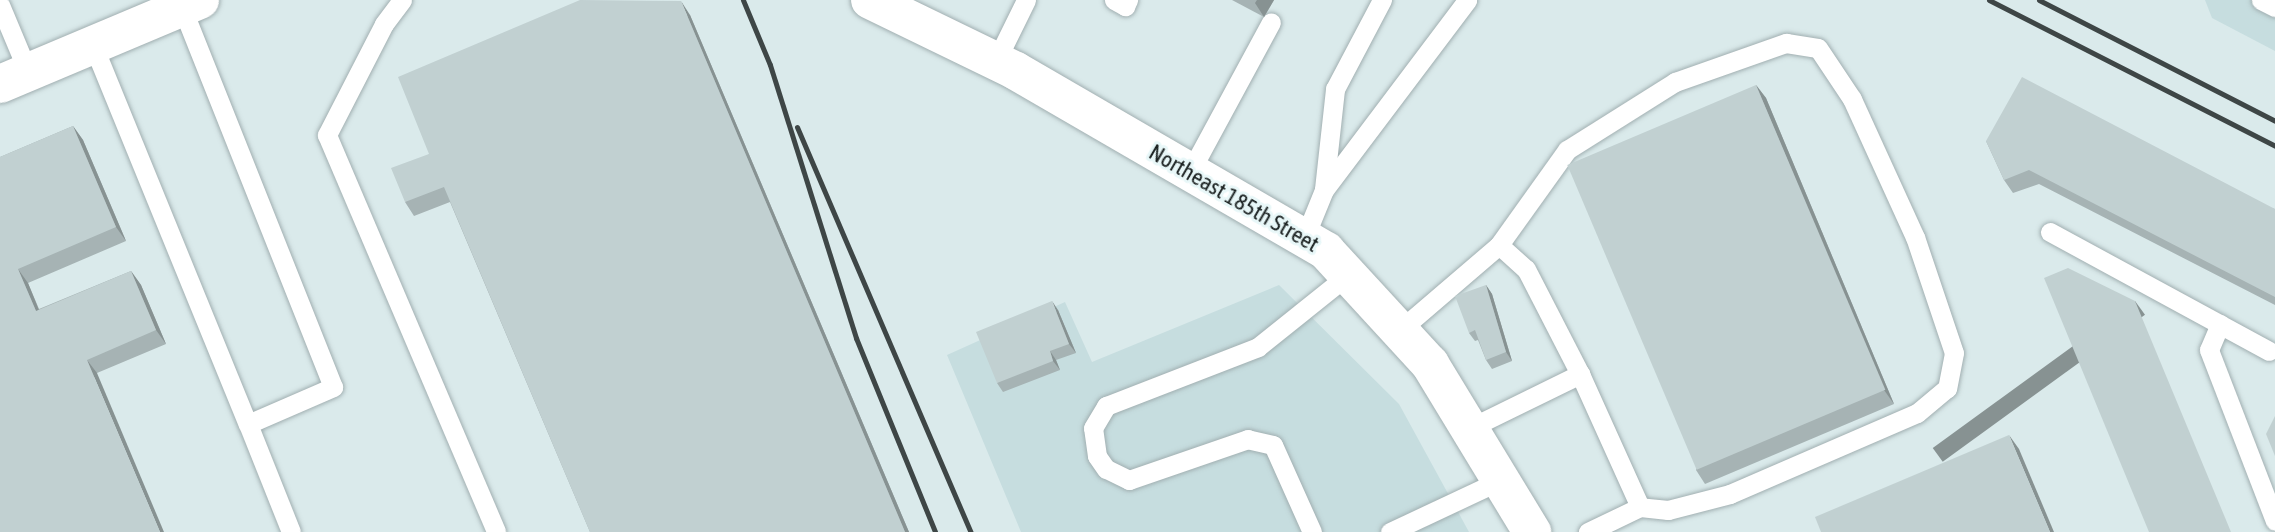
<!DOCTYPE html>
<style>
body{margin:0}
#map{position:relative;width:2275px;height:532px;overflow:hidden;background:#daeaeb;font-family:"Asap Condensed",sans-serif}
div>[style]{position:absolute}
.built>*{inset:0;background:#c6dddf}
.roads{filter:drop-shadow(0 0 2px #a1afb1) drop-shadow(0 0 2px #a1afb1)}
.lane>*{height:19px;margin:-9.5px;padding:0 9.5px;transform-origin:9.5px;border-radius:9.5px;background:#fff}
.secondary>*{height:38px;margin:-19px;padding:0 19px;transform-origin:19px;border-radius:19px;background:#fff}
.rail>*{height:5px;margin:-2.5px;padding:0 2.5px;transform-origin:2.5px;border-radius:2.5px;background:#3e4646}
.wall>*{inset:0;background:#a6b3b4}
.shaded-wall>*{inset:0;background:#879292;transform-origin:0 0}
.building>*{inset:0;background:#c1d0d1;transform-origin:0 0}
span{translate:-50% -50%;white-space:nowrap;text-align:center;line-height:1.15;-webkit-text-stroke:6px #e8f7f8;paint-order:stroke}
.street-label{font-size:23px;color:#1a2020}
</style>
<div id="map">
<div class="built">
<div style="clip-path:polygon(2205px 0,2275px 0,2275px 51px,2212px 18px)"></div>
<div style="clip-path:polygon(1279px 285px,1399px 404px,1469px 532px,1021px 532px,947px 355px,1065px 302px,1092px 362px)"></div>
</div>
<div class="roads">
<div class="lane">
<div style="left:402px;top:0;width:30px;rotate:127deg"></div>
<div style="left:384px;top:24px;width:125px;rotate:117.2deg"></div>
<div style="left:327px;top:135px;width:431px;rotate:66.9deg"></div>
<div style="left:1114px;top:0;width:13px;rotate:29deg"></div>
<div style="left:1125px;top:6px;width:7px;rotate:-63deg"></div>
<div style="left:2261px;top:0;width:16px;rotate:27deg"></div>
<div style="left:0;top:5px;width:73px;rotate:67.3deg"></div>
<div style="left:93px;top:45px;width:409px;rotate:67.8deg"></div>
<div style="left:248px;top:424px;width:93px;rotate:-23.5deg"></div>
<div style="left:333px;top:387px;width:413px;rotate:-111.7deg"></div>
<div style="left:996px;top:61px;width:68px;rotate:-63.8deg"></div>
<div style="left:1190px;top:172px;width:170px;rotate:-61.6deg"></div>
<div style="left:1324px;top:189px;width:101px;rotate:-83.7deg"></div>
<div style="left:1335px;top:89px;width:101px;rotate:-62.2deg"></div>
<div style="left:2050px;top:232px;width:249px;rotate:28.5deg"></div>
<div style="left:1304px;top:239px;width:53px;rotate:-67.8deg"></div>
<div style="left:1324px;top:190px;width:238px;rotate:-53deg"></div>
<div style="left:1499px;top:245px;width:117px;rotate:-54.4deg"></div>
<div style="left:1567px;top:150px;width:128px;rotate:-32.2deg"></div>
<div style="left:1675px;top:82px;width:118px;rotate:-19.4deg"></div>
<div style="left:1786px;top:43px;width:32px;rotate:9deg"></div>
<div style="left:1818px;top:48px;width:61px;rotate:56.3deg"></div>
<div style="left:1852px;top:99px;width:152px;rotate:65.5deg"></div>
<div style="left:1915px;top:237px;width:122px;rotate:71.4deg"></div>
<div style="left:1954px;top:353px;width:36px;rotate:101deg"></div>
<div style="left:1947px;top:388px;width:39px;rotate:140deg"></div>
<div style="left:1917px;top:413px;width:204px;rotate:156.6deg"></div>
<div style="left:1730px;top:494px;width:64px;rotate:165.5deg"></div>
<div style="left:1668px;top:510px;width:28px;rotate:-174deg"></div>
<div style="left:2220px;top:324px;width:28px;rotate:113deg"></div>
<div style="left:2209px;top:350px;width:183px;rotate:68.9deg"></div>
<div style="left:1400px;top:330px;width:130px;rotate:-40.6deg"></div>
<div style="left:1499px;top:245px;width:36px;rotate:42deg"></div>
<div style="left:1526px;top:269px;width:118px;rotate:62.8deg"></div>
<div style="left:248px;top:424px;width:116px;rotate:68.3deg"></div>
<div style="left:1470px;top:428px;width:123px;rotate:-26.1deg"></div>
<div style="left:1580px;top:374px;width:146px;rotate:65.7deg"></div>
<div style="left:1640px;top:507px;width:58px;rotate:154.3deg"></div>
<div style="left:1312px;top:532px;width:95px;rotate:-114.1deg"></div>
<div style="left:1273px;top:445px;width:26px;rotate:-167deg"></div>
<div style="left:1248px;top:439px;width:126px;rotate:161deg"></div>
<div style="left:1129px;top:480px;width:25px;rotate:-154deg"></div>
<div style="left:1106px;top:469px;width:16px;rotate:-125deg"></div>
<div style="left:1097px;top:456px;width:28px;rotate:-98deg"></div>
<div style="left:1093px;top:428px;width:26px;rotate:-59deg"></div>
<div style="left:1106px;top:406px;width:163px;rotate:-21.2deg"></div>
<div style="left:1258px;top:347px;width:115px;rotate:-38.7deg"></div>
<div style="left:1390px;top:532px;width:125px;rotate:-25.1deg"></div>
</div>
<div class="secondary">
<div style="left:870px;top:0;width:162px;rotate:25.9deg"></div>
<div style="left:1016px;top:71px;width:358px;rotate:30.1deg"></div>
<div style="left:1326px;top:251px;width:154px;rotate:47.4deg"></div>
<div style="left:1430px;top:364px;width:197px;rotate:58.7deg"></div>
<div style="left:0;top:84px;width:217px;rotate:-22.8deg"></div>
</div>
</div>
<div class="rail">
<div style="left:743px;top:0;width:70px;rotate:67.4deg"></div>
<div style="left:770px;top:65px;width:286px;rotate:72.5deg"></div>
<div style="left:856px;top:338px;width:209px;rotate:67.8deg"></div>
<div style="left:1989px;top:0;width:321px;rotate:27deg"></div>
<div style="left:2039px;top:0;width:265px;rotate:27.1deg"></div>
<div style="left:797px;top:127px;width:441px;rotate:66.8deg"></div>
</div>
<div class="wall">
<div style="clip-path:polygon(1232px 0,1274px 0,1264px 17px)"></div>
<div style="clip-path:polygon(690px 15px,909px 532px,590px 532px,450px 202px,414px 216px,405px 202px,429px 154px)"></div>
<div style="clip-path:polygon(1756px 85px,1766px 98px,1894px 404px,1705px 484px,1696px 470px)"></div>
<div style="clip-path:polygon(73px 126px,83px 140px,126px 241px,28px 283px,39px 309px,131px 271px,141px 285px,166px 344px,97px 373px,0 532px,0 157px)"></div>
<div style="clip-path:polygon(1986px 141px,2275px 209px,2275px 305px,2039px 184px,2013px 193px,2004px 180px)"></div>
<div style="clip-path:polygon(1486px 285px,1492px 294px,1512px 361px,1492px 369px,1486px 360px,1478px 340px,1475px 341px,1469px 333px)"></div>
<div style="clip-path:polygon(1058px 310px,1076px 353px,1056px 360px,1060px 370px,1003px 392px,997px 383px)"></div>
</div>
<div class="shaded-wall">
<div style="clip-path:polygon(1257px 0,1274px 0,1264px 17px,1255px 3px)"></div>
<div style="clip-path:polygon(681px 1px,690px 15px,909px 532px,905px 532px)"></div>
<div style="clip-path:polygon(1756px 85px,1766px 98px,1894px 404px,1884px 390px)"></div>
<div style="clip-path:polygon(73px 126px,83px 140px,126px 241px,116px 227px)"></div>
<div style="clip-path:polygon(18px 269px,28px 283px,45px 325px,36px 311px)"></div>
<div style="clip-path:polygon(131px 271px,141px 285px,166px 344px,156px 330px)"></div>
<div style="clip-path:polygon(1486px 285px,1492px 294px,1512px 361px,1506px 352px)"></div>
<div style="clip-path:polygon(1052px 301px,1058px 310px,1076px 353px,1069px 344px)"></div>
<div style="left:2135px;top:301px;width:17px;height:250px;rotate:54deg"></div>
<div style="clip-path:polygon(1050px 351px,1056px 360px,1060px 370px,1053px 361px)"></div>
<div style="clip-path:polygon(87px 360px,97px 373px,164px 532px,160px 532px)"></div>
<div style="clip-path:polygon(2009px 435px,2019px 449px,2054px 532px,2050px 532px)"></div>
</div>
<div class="building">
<div style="clip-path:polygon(580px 0,681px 1px,905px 532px,590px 532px,444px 187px,405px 202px,391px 168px,429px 154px,398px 77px)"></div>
<div style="clip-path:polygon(2022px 77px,2275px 209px,2275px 297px,2029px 170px,2004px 180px,1986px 141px)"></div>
<div style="left:1756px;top:85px;width:331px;height:205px;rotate:67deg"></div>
<div style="clip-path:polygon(73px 126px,116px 227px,18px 269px,36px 311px,131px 271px,156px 330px,87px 360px,160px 532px,0 532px,0 157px)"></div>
<div style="clip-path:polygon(2068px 268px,2135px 301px,2231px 532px,2149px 532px,2044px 278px)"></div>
<div style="clip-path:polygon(1486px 285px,1506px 352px,1486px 360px,1475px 330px,1469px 333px,1455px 296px)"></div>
<div style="clip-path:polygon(1052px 301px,1069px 344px,1050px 351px,1053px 361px,997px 383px,976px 332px)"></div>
<div style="clip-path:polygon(2275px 416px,2275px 456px,2266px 434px)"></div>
<div style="clip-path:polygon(2009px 435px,2050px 532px,1821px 532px,1815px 517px)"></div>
</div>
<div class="street-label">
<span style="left:1234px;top:198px;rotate:30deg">Northeast 185th Street</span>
</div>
</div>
